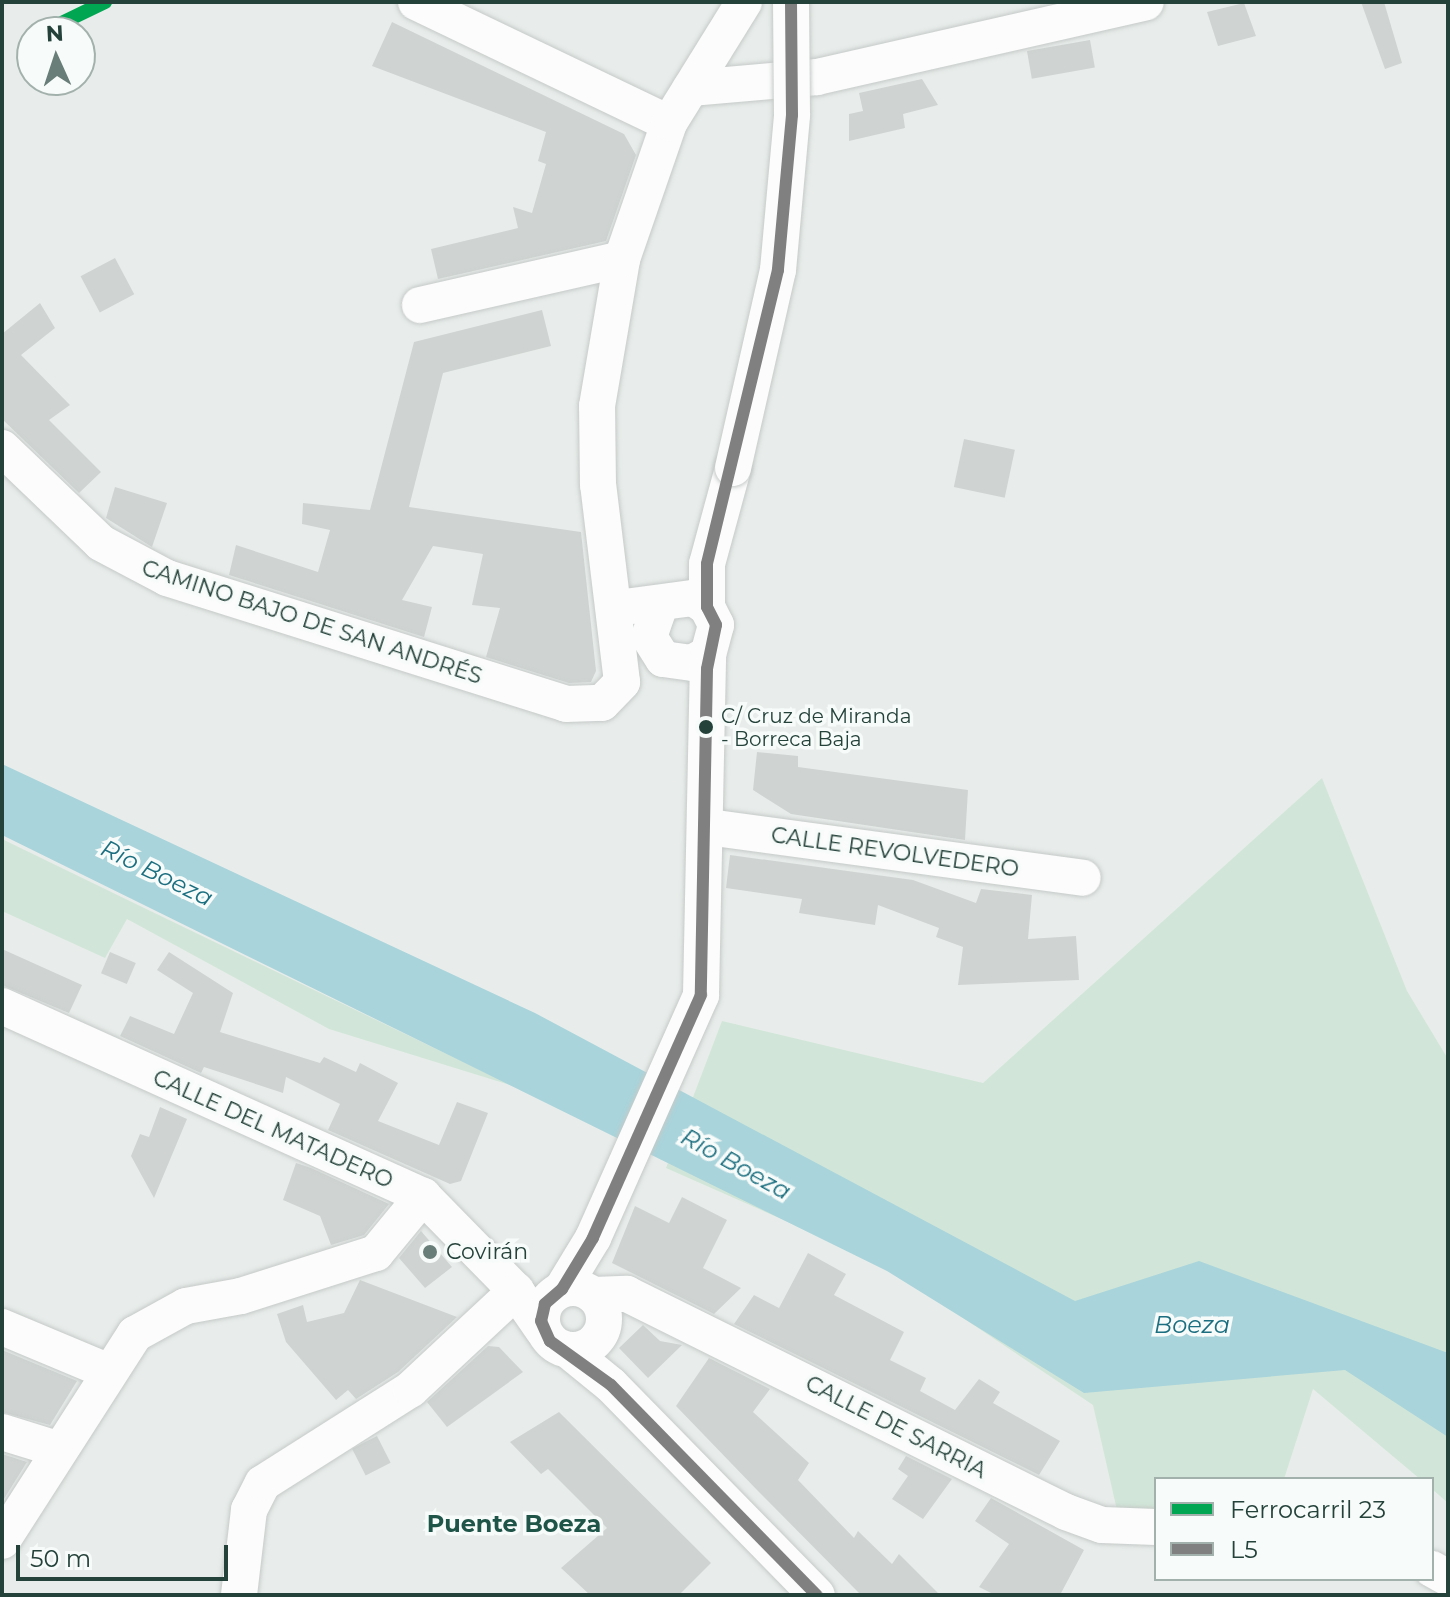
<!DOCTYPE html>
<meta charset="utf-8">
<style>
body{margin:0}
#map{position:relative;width:1450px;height:1597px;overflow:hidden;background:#e8edeb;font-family:Montserrat,sans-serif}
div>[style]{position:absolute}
.green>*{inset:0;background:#d1e6d8}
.water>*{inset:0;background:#a9d4db}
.building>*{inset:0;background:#cfd4d2;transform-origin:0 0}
.roads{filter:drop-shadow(0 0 2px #c5cac8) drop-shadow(0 0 2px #c5cac8)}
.minor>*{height:36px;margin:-18px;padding:0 18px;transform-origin:18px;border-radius:18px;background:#fcfcfc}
.minor>.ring{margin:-18px;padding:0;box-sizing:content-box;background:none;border:36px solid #fcfcfc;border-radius:50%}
.bridges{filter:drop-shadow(0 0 2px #c5cac8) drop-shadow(0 0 2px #c5cac8)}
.minor-bridge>*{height:36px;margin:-18px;padding:0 18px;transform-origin:18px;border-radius:18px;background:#fcfcfc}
.bus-1>*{height:12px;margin:-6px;padding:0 6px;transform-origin:6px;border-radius:6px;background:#808080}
.rail-1>*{height:14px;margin:-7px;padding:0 7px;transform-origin:7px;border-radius:7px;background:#00a651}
.dots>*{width:22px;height:22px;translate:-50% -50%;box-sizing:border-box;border:4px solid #f7fbf9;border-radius:50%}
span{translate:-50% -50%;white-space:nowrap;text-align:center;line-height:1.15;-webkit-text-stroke:7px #f7fbf9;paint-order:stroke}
.bus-label{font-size:20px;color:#24423a}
.left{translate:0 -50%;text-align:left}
.street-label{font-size:22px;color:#24423a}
.poi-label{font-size:22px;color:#24423a}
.water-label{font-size:24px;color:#1c6f80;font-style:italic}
.neighbourhood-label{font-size:24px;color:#1f5548;font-weight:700}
.frame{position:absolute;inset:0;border:4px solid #24423a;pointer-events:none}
.legend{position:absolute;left:1154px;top:1477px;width:280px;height:104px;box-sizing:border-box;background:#f7fbf9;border:2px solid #a3b1ad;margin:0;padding:10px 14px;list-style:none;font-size:24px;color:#24423a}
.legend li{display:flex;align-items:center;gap:16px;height:40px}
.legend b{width:40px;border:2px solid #a3b1ad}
.north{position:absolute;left:16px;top:16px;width:80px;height:80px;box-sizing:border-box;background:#f7fbf9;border:2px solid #a3b1ad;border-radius:50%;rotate:357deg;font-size:22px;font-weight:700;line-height:32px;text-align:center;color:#24423a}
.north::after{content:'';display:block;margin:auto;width:28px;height:36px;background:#697e78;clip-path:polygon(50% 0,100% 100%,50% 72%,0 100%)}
.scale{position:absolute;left:16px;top:1545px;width:212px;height:36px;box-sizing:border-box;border:4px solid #24423a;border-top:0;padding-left:10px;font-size:24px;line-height:28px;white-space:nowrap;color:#24423a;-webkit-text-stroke:6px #f7fbf9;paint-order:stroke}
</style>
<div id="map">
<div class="green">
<div style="clip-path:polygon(1322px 778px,1407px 991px,1448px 1059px,1448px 1503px,1432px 1489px,1432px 1479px,1420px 1479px,1313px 1389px,1284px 1479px,1156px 1479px,1156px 1512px,1119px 1519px,1093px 1405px,881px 1263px,666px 1168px,722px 1021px,983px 1083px)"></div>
<div style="clip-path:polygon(2px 839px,138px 905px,513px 1086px,329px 1029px,127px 919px,105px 958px,2px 911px)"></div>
</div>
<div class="water">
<div style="clip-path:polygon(2px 764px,535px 1013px,1075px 1301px,1199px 1261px,1448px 1353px,1448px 1437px,1345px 1370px,1084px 1393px,887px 1271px,2px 835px)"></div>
</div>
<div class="building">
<div style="clip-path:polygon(1361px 2px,1384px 2px,1402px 63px,1385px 69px)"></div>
<div style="clip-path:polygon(1244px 3px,1256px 36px,1218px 46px,1207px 12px)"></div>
<div style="clip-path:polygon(392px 22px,624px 134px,636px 155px,606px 241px,438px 279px,431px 249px,518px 228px,513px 207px,532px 213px,546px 164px,538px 161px,546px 132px,372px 66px)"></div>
<div style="left:1090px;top:40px;width:28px;height:64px;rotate:80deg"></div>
<div style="clip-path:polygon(922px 79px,938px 105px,903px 114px,905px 128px,849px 141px,849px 114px,863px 111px,859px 93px)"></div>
<div style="left:115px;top:258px;width:41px;height:39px;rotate:62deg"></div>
<div style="clip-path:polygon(40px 303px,55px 328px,21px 355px,70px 405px,49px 420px,101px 472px,79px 493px,2px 419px,2px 334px)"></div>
<div style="clip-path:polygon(542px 310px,551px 346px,443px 373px,409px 507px,581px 532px,596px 671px,591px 682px,569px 683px,486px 657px,500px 608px,472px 605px,483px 554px,433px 546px,402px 600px,432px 607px,424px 637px,229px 575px,236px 545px,318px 572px,330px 530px,302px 524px,303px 503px,370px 510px,414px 342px)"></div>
<div style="left:964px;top:439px;width:52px;height:49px;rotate:12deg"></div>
<div style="clip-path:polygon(115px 487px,167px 503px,152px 547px,106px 518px)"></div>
<div style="clip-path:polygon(757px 752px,798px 756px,798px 767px,968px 790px,965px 840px,791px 814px,753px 790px)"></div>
<div style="clip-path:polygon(730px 855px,913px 880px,976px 903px,981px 889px,1032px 895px,1028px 939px,1076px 936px,1079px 980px,958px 985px,963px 947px,936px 937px,939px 928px,878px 905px,875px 925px,799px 913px,802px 899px,726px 888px)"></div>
<div style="clip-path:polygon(2px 949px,82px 985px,69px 1013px,2px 985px)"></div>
<div style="left:110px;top:952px;width:28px;height:23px;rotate:23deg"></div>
<div style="clip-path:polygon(169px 952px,233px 993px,220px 1032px,320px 1063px,324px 1057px,356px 1072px,360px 1063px,398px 1083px,378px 1121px,439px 1145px,457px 1102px,488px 1113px,461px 1181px,450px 1184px,328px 1130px,340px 1104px,286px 1077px,283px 1093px,204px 1067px,201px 1073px,120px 1036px,130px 1016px,174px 1034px,193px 993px,157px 970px)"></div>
<div style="clip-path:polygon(160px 1107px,187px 1119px,154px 1198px,131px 1156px,140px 1134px,149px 1137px)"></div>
<div style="clip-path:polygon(296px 1163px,311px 1168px,389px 1204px,364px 1235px,331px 1245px,320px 1216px,283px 1200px)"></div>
<div style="clip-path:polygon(682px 1197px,727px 1220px,703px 1268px,741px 1288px,714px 1314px,612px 1263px,635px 1206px,669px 1223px)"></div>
<div style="clip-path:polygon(421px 1231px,452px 1267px,425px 1288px,399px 1258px)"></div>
<div style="clip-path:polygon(808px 1253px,846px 1274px,834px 1295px,904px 1332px,890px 1360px,926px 1378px,920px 1391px,955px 1410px,979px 1379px,1000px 1392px,993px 1403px,1060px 1441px,1039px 1475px,734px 1324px,754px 1295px,779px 1308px)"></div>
<div style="clip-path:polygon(360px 1280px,457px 1317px,398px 1372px,356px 1399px,348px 1390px,336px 1400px,286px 1342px,277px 1314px,303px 1305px,307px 1322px,344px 1313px)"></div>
<div style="clip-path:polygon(643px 1325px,660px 1341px,682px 1345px,648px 1378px,619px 1348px)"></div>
<div style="clip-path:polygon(488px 1346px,499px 1347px,523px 1372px,447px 1427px,427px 1402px)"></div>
<div style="clip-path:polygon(2px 1350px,77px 1381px,50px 1425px,2px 1412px)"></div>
<div style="clip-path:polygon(709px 1358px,770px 1389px,753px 1412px,809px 1463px,798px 1480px,854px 1538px,858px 1531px,892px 1564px,899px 1554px,940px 1595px,861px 1595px,757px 1490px,676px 1406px)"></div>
<div style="clip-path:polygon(559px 1412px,711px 1563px,679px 1595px,590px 1595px,561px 1568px,607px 1528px,548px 1469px,541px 1474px,510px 1442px)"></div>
<div style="left:377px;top:1436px;width:30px;height:28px;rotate:63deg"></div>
<div style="clip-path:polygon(2px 1454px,27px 1462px,2px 1502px)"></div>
<div style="clip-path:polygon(906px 1456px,952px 1479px,923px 1519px,892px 1499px,908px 1476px,898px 1469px)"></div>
<div style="clip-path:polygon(991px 1498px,1084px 1550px,1060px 1595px,995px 1595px,979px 1587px,1009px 1544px,975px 1521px)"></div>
</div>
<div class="roads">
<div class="minor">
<div style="left:416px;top:2px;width:280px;rotate:25.6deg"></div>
<div style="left:691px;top:88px;width:126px;rotate:-5deg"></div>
<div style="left:817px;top:77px;width:337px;rotate:-12.8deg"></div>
<div style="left:420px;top:305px;width:207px;rotate:-12.8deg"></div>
<div style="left:2px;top:448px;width:137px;rotate:43.8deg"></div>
<div style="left:101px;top:543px;width:75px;rotate:27.9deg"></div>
<div style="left:167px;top:578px;width:418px;rotate:17.5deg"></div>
<div style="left:566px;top:704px;width:36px;rotate:-2deg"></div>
<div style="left:602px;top:703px;width:29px;rotate:-46deg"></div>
<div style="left:622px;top:682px;width:198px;rotate:-96.9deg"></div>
<div style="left:598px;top:485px;width:79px;rotate:-90.7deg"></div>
<div style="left:597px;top:406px;width:149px;rotate:-80.3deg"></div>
<div style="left:622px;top:259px;width:144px;rotate:-70.9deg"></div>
<div style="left:669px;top:123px;width:142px;rotate:-58.2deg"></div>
<div style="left:707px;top:607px;width:43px;rotate:-90deg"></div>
<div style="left:707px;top:564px;width:99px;rotate:-74.8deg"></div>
<div style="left:617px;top:608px;width:77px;rotate:-7.5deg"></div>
<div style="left:693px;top:598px;width:17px;rotate:33deg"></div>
<div style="left:707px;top:607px;width:20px;rotate:63deg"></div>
<div style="left:716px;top:625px;width:30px;rotate:105deg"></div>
<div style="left:708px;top:654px;width:18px;rotate:151deg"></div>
<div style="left:692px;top:663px;width:29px;rotate:-172deg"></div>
<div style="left:663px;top:659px;width:26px;rotate:-122deg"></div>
<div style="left:649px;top:637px;width:34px;rotate:-71deg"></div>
<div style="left:708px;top:827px;width:378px;rotate:7.7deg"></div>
<div style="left:2px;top:1006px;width:462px;rotate:24.3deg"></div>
<div style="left:423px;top:1196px;width:133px;rotate:45.6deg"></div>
<div style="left:516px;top:1291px;width:47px;rotate:55.3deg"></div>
<div class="ring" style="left:542px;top:1288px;width:26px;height:26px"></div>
<div style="left:562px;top:1289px;width:60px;rotate:-58.7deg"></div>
<div style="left:593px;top:1238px;width:266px;rotate:-66deg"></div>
<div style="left:701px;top:995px;width:341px;rotate:-88.8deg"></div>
<div style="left:593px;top:1295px;width:34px;rotate:-2deg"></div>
<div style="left:627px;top:1294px;width:490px;rotate:26.4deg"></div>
<div style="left:1066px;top:1512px;width:38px;rotate:20deg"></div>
<div style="left:1102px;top:1525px;width:54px;rotate:2.1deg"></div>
<div style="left:2px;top:1327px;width:114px;rotate:22.7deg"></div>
<div style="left:568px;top:1350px;width:55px;rotate:39.1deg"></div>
<div style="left:611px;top:1385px;width:294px;rotate:45.6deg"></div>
<div style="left:2px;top:1432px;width:58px;rotate:17.2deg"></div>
<div style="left:2px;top:1541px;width:246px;rotate:-57.3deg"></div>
<div style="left:135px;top:1334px;width:58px;rotate:-28.8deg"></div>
<div style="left:186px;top:1306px;width:56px;rotate:-10.3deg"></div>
<div style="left:241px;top:1296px;width:142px;rotate:-17.7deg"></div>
<div style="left:376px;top:1253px;width:74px;rotate:-50.5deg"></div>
<div style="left:1432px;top:1569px;width:18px;rotate:29deg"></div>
<div style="left:239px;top:1595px;width:86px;rotate:-83.3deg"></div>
<div style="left:249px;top:1510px;width:30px;rotate:-63deg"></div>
<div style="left:263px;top:1483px;width:175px;rotate:-32.4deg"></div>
<div style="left:411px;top:1389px;width:144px;rotate:-43deg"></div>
</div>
</div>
<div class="bridges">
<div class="minor-bridge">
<div style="left:733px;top:468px;width:203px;rotate:-77.2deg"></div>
<div style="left:778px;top:270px;width:156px;rotate:-84.8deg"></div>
<div style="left:792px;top:115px;width:113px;rotate:-90.5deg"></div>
</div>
</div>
<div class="bus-1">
<div style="left:791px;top:2px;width:113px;rotate:89.5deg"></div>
<div style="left:792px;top:115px;width:156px;rotate:95.2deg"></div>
<div style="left:778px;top:270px;width:302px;rotate:103.6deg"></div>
<div style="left:707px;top:564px;width:43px;rotate:90deg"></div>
<div style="left:707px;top:607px;width:20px;rotate:63deg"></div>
<div style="left:716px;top:625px;width:45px;rotate:101.6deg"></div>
<div style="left:707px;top:669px;width:326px;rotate:91.1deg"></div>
<div style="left:701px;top:995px;width:266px;rotate:114deg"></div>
<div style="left:593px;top:1238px;width:60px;rotate:121.3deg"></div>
<div style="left:562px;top:1289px;width:23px;rotate:139deg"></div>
<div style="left:545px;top:1304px;width:17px;rotate:103deg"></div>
<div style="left:541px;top:1321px;width:22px;rotate:66deg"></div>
<div style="left:550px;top:1341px;width:75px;rotate:35.8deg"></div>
<div style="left:611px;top:1385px;width:294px;rotate:45.6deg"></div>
</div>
<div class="rail-1">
<div style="left:43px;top:32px;width:69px;rotate:-25.8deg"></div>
</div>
<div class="dots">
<div style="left:706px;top:727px;background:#24423a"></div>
<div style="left:430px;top:1252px;background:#697e78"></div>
</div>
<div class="bus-label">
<span class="left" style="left:721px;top:728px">C/ Cruz de Miranda<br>- Borreca Baja</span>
</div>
<div class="street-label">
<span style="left:312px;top:622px;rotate:18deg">CAMINO BAJO DE SAN ANDRÉS</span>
<span style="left:895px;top:852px;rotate:8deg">CALLE REVOLVEDERO</span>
<span style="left:273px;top:1129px;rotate:24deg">CALLE DEL MATADERO</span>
<span style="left:896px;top:1427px;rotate:27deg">CALLE DE SARRIA</span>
</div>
<div class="poi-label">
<span class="left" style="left:446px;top:1252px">Covirán</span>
</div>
<div class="water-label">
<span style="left:157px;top:873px;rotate:26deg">Río Boeza</span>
<span style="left:736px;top:1164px;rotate:29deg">Río Boeza</span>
<span style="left:1192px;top:1325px">Boeza</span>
</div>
<div class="neighbourhood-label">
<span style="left:514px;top:1524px">Puente Boeza</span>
</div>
<div class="frame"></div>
<ul class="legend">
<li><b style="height:10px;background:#00a651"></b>Ferrocarril 23</li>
<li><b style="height:10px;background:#808080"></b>L5</li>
</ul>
<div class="north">N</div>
<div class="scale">50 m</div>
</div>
